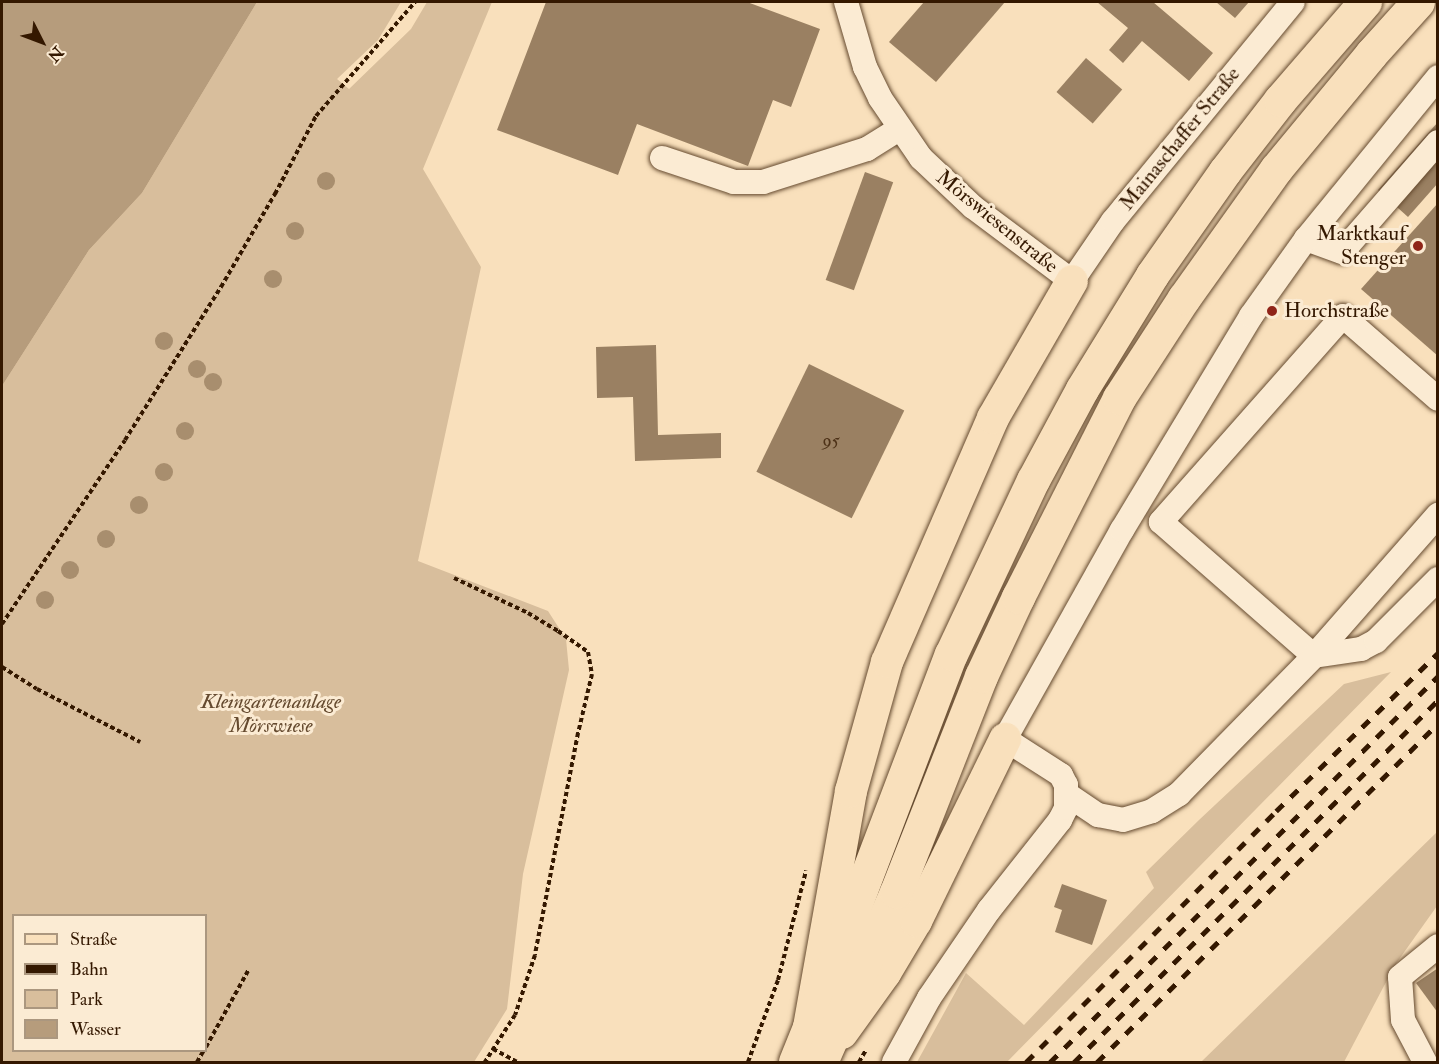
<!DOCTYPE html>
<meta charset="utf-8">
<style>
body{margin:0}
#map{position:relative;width:1439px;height:1064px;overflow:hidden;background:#f9e0bc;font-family:"IM FELL Double Pica",serif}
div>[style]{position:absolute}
.green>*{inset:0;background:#d8be9c}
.water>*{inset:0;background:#b69c7c}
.building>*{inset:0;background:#9a8062;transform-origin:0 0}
.path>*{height:4px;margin-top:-2px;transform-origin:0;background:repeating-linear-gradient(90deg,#341800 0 4.5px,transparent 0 7.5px)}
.roads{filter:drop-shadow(0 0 2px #654a2f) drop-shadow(0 0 2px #654a2f)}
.minor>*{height:24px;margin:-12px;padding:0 12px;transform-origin:12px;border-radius:12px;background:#fbebd3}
.major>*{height:32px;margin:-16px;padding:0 16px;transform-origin:16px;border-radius:16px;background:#f9e0bc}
.highway>*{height:33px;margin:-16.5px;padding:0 16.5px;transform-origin:16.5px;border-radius:16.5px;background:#f9e0bc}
.rail>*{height:4.5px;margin-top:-2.25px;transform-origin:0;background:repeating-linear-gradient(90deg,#341800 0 10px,transparent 0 20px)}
.trees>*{width:18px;height:18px;margin:-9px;border-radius:50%;background:#a88e6e}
.dots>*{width:16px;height:16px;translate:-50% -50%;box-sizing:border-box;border:3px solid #fbebd3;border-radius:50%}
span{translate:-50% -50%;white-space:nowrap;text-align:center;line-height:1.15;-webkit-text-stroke:6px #fbebd3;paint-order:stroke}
.number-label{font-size:18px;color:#4e3218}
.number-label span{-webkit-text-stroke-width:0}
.street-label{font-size:21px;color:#341800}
.poi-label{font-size:21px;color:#341800}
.right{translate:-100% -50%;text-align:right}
.left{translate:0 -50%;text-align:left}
.park-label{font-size:21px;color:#654a2f;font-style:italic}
.frame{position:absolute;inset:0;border:3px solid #341800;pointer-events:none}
.legend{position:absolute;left:12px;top:914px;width:195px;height:138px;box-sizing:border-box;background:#fbebd3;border:2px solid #ab977f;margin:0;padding:8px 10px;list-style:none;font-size:18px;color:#341800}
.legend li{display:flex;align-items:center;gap:12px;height:30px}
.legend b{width:30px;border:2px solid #ab977f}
.north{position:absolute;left:12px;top:12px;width:60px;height:60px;-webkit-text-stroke:4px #fbebd3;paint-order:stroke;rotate:132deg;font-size:16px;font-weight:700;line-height:24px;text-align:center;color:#341800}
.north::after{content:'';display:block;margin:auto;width:21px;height:27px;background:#341800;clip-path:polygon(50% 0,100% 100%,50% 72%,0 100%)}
</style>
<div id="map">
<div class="green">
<div style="clip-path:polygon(evenodd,257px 2px,401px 2px,378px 40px,337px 79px,349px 89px,411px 29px,427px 2px,492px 2px,423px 169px,481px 267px,418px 561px,548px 611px,566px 639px,569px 670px,523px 874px,507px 1009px,474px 1062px,2px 1062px,2px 386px,89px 250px,142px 193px,257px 2px,14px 916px,206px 916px,206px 1050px,14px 1050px,14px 916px)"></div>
<div style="clip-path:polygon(1391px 672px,1007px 1062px,917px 1062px,966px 973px,1024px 1025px,1154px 888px,1146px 872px,1199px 820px,1344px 684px)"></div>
<div style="clip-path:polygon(1437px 832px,1437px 906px,1395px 965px,1344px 1062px,1201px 1062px)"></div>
</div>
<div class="water">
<div style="clip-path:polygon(2px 2px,257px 2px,142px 193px,89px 250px,2px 386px)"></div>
</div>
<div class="building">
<div style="clip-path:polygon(546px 2px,747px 2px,820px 29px,791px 107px,773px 100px,748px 166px,637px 124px,618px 175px,497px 130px)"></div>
<div style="clip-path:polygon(924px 2px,1005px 2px,936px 82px,889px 42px)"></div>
<div style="clip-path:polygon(1097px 2px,1153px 2px,1213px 53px,1189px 81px,1142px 41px,1123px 63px,1109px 50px,1128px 28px)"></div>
<div style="clip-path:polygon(1216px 2px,1249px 2px,1235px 18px)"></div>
<div style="left:1086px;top:58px;width:48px;height:45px;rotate:41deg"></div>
<div style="clip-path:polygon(1438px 122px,1438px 183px,1408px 217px,1378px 190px)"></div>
<div style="left:865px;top:172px;width:30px;height:115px;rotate:20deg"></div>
<div style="clip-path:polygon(1438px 203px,1438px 356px,1361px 289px)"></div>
<div style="clip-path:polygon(656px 345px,658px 435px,721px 433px,721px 458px,635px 461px,633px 397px,597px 398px,596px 347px)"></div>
<div style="left:809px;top:364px;width:106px;height:120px;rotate:26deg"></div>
<div style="clip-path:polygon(1062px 884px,1107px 900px,1092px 945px,1055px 932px,1062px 910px,1054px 907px)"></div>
<div style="clip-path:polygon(1438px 968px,1438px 1013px,1416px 983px)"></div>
</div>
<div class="path">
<div style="left:454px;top:578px;width:82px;rotate:25.3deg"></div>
<div style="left:528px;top:613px;width:35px;rotate:31deg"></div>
<div style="left:558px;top:631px;width:37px;rotate:35deg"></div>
<div style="left:588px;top:652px;width:22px;rotate:80deg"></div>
<div style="left:592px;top:674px;width:61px;rotate:103.3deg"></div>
<div style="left:578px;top:733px;width:226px;rotate:101deg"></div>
<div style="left:535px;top:955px;width:63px;rotate:108.4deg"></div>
<div style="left:515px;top:1015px;width:56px;rotate:122.6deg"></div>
<div style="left:2px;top:624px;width:221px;rotate:-56.2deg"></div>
<div style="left:125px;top:440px;width:181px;rotate:-57.9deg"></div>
<div style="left:221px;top:287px;width:108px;rotate:-59.9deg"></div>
<div style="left:275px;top:194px;width:88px;rotate:-62.3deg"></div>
<div style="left:316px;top:116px;width:151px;rotate:-49deg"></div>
<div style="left:2px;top:667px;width:41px;rotate:32.2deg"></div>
<div style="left:37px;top:689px;width:116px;rotate:27.2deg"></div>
<div style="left:206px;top:1047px;width:87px;rotate:-61.1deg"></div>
<div style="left:493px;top:1049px;width:27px;rotate:28deg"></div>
<div style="left:197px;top:1062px;width:14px;rotate:-60deg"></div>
<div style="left:748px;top:1062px;width:87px;rotate:-69.9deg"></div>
<div style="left:778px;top:980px;width:113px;rotate:-75.6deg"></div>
<div style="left:859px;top:1062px;width:14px;rotate:-60deg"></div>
</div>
<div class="roads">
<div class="minor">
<div style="left:846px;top:2px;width:68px;rotate:73.7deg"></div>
<div style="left:865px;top:67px;width:34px;rotate:64deg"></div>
<div style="left:880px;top:98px;width:73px;rotate:55.7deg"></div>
<div style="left:921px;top:158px;width:71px;rotate:43.3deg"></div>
<div style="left:973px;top:207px;width:124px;rotate:36.8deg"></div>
<div style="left:1072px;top:281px;width:73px;rotate:-55.7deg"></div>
<div style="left:1113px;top:221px;width:283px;rotate:-50.6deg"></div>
<div style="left:662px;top:158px;width:76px;rotate:18.4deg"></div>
<div style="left:734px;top:182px;width:29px"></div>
<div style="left:763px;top:182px;width:109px;rotate:-17.6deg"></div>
<div style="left:867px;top:149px;width:38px;rotate:-32deg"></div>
<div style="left:1306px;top:239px;width:38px;rotate:20deg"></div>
<div style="left:1342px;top:252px;width:146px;rotate:-48.9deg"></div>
<div style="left:1438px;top:399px;width:126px;rotate:-138.9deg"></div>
<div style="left:1343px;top:316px;width:275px;rotate:131.5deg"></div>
<div style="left:1161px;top:522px;width:203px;rotate:41.2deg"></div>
<div style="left:1314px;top:656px;width:188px;rotate:-48.7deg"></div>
<div style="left:1068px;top:795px;width:36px;rotate:34deg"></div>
<div style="left:1098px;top:815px;width:25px;rotate:11deg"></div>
<div style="left:1123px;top:820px;width:30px;rotate:-17deg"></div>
<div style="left:1152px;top:811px;width:32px;rotate:-32deg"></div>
<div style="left:1179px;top:794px;width:193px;rotate:-45.6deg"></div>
<div style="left:1314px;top:656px;width:48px;rotate:-8.5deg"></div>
<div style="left:1361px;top:649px;width:17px;rotate:-28deg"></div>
<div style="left:1376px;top:641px;width:88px;rotate:-45deg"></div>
<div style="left:894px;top:1062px;width:73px;rotate:-61.3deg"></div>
<div style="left:929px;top:998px;width:107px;rotate:-55.7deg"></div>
<div style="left:989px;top:910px;width:115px;rotate:-51.7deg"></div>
<div style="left:1060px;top:820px;width:13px;rotate:-63deg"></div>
<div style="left:1066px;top:808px;width:23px;rotate:-90deg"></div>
<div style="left:1066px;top:785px;width:11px;rotate:-117deg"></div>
<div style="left:1061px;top:775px;width:67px;rotate:-147.3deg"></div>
<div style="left:1005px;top:739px;width:240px;rotate:-60.8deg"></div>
<div style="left:1122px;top:530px;width:250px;rotate:-58.9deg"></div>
<div style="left:1251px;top:316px;width:95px;rotate:-54.5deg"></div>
<div style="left:1306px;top:239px;width:209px;rotate:-50.8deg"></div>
<div style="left:1425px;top:1062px;width:47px;rotate:-117.6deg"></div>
<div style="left:1403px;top:1020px;width:43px;rotate:-94deg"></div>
<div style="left:1400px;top:977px;width:49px;rotate:-39.2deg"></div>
</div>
<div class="major">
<div style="left:842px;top:1033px;width:74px;rotate:-54.4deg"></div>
<div style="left:885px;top:973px;width:61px;rotate:-59.2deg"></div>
<div style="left:916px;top:921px;width:203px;rotate:-63.9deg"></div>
<div style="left:795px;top:1062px;width:38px;rotate:-68deg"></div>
<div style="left:809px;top:1027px;width:240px;rotate:-79.9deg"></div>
<div style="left:851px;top:791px;width:134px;rotate:-74.4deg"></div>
<div style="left:887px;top:662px;width:266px;rotate:-66.5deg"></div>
<div style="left:993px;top:418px;width:158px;rotate:-60deg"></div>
</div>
<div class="highway">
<div style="left:809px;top:1027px;width:399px;rotate:-69.2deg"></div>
<div style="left:951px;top:654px;width:192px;rotate:-64.8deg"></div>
<div style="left:1033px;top:480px;width:103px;rotate:-61.7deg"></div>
<div style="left:1082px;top:389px;width:134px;rotate:-58.4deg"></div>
<div style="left:1152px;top:275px;width:127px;rotate:-54.9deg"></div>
<div style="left:1225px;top:171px;width:90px;rotate:-52.2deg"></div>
<div style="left:1280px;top:100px;width:130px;rotate:-49.1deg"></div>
<div style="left:821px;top:1062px;width:186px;rotate:-66.2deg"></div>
<div style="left:896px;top:892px;width:232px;rotate:-68.5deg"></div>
<div style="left:981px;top:676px;width:87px;rotate:-64.9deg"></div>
<div style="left:1018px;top:597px;width:223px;rotate:-63.1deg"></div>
<div style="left:1119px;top:398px;width:119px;rotate:-57deg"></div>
<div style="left:1184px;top:298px;width:158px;rotate:-54.5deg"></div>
<div style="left:1276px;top:169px;width:149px;rotate:-50.4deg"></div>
<div style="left:1371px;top:54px;width:70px;rotate:-47.9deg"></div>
</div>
</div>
<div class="rail">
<div style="left:1026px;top:1062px;width:354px;rotate:-45.1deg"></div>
<div style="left:1276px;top:811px;width:226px;rotate:-44.3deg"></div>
<div style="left:1050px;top:1062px;width:547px;rotate:-44.85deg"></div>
<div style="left:1074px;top:1062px;width:513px;rotate:-44.84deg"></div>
<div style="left:1097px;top:1062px;width:481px;rotate:-44.8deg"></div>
</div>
<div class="trees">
<div style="left:326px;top:181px"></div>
<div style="left:295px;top:231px"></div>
<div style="left:273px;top:279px"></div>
<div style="left:164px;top:341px"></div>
<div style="left:197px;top:369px"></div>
<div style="left:213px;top:382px"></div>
<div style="left:185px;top:431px"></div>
<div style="left:164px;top:472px"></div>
<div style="left:139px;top:505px"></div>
<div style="left:106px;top:539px"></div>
<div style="left:70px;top:570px"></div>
<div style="left:45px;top:600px"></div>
</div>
<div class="dots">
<div style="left:1418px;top:246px;background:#8f2418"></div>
<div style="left:1272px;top:311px;background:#8f2418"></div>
</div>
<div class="number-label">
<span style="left:831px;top:441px">95</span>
</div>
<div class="street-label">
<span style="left:1180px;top:139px;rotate:-51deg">Mainaschaffer Straße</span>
<span style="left:997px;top:222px;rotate:39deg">Mörswiesenstraße</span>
</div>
<div class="poi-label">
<span class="right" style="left:1406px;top:246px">Marktkauf<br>Stenger</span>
<span class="left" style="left:1284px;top:311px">Horchstraße</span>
</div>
<div class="park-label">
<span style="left:271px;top:714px">Kleingartenanlage<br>Mörswiese</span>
</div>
<div class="frame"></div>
<ul class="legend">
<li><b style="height:8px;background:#f9e0bc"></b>Straße</li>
<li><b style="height:8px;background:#341800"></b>Bahn</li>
<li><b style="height:16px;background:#d8be9c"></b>Park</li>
<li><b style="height:16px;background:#b69c7c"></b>Wasser</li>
</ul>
<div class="north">N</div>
</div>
